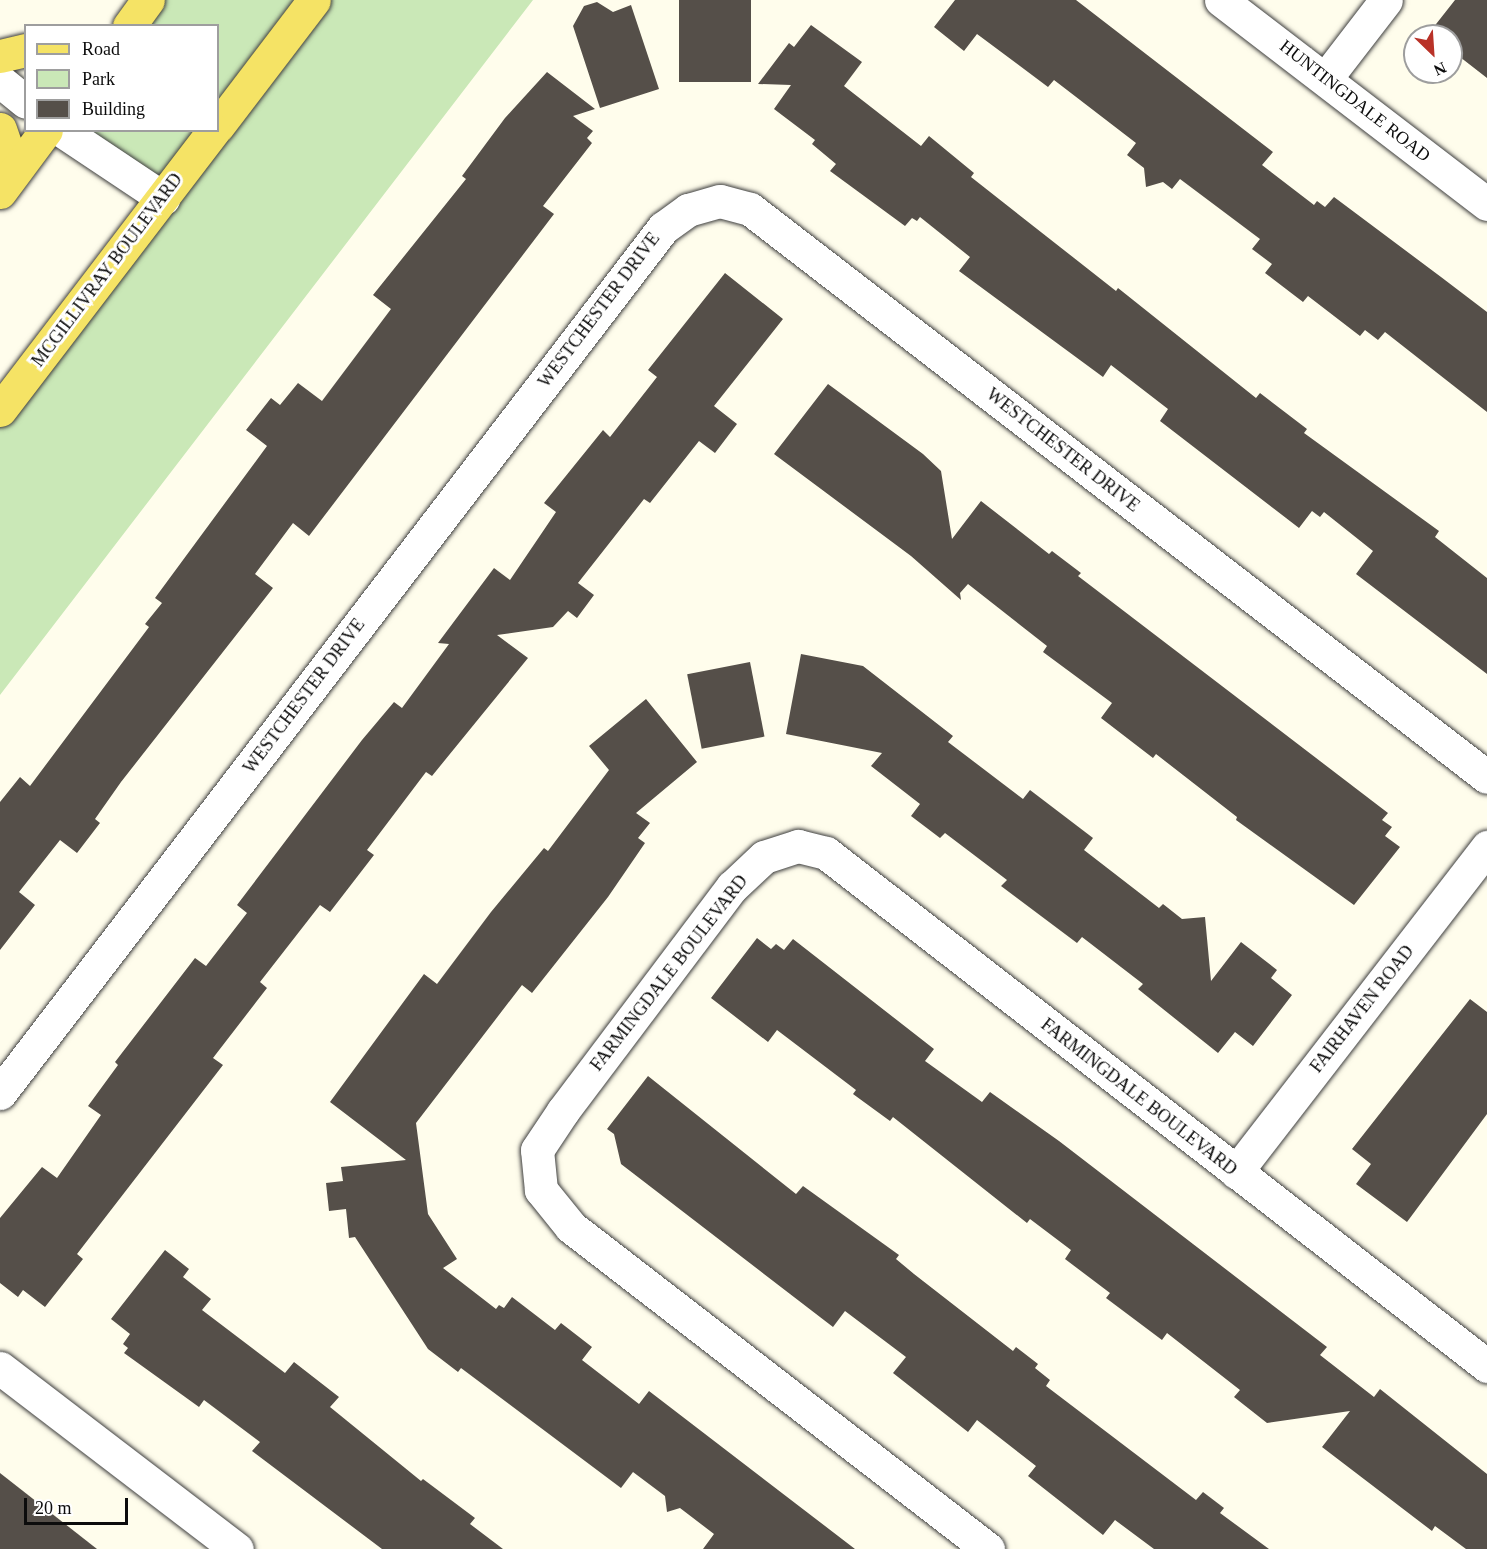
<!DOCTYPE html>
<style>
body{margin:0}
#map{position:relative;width:1487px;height:1549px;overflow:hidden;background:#fffdec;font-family:Georgia,serif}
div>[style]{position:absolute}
.green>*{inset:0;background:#cae8b7}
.building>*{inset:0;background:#554f49;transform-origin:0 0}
.roads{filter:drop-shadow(0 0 2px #3f3f3f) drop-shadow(0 0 2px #3f3f3f)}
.street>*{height:33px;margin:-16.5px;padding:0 16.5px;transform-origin:16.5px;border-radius:16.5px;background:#fff}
.primary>*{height:33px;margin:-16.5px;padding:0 16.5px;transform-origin:16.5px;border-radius:16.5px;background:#f5e365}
span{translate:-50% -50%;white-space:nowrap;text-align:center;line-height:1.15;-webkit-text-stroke:6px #fff;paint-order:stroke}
.street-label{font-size:18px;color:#0c0c0c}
.legend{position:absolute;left:24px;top:24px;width:195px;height:108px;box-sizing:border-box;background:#fff;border:2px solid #9e9e9e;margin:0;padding:8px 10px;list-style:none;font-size:18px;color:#0c0c0c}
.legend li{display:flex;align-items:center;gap:12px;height:30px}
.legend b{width:30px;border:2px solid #9e9e9e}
.north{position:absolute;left:1403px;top:24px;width:60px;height:60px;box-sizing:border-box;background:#fff;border:2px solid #9e9e9e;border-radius:50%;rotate:155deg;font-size:16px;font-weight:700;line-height:24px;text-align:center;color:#0c0c0c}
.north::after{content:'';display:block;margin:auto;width:21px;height:27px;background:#b93228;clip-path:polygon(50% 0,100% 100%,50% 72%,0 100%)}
.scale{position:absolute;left:24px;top:1498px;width:104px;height:27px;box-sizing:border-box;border:3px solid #0c0c0c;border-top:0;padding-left:8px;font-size:18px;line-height:21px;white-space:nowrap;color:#0c0c0c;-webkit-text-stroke:4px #fff;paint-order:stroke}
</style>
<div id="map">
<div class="green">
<div style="clip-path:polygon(148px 0,533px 0,0 695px,0 410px,162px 198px,61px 131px,218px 130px,218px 26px,129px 25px)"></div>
</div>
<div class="building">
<div style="left:679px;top:0;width:72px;height:82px"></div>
<div style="clip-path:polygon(955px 0,1076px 0,1273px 152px,1262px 165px,1314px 205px,1317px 201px,1325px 207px,1334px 197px,1441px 277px,1487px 312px,1487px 412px,1385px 332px,1378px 340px,1365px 330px,1360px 336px,1308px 296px,1303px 302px,1265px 273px,1272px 264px,1252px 249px,1260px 239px,1180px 179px,1172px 189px,1163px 182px,1146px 187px,1144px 168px,1127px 155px,1136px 143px,1054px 80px,1048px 87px,977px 34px,964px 51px,934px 27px)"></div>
<div style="clip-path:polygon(1455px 0,1487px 0,1487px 78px,1451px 50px,1451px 36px,1429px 33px)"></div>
<div style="clip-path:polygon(597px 2px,613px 12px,631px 5px,659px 89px,600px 108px,573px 26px,584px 6px)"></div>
<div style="clip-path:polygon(811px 25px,862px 62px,844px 86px,921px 146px,929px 136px,974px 173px,971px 177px,1116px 291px,1118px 288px,1256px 398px,1260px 393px,1307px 429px,1304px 433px,1439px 531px,1435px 537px,1487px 578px,1487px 674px,1356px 574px,1373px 551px,1324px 512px,1320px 517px,1312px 511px,1299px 528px,1160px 421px,1168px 409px,1111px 365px,1103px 377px,959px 271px,970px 257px,920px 217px,917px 221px,912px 218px,905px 226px,830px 171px,836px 164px,812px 144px,815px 140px,774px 109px,791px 85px,758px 84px,789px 43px,794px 47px)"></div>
<div style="clip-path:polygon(547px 72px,595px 109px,573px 116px,593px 131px,587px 138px,592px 143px,543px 206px,554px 214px,309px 536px,293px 523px,255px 574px,273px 588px,121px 782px,95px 819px,100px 823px,77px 853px,60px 840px,19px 892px,35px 905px,0 950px,0 802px,20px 777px,30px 786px,149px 627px,145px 624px,162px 603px,155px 598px,267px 446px,246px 430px,271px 398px,280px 405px,298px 383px,322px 401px,391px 309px,373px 295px,466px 179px,462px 176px,505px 118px)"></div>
<div style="clip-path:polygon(725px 273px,783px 319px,714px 406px,737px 424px,715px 453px,699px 441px,650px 503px,644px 499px,578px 583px,594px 595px,577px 618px,568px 611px,553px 627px,497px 635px,528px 658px,432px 776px,426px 772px,367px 850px,374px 855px,330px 912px,320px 905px,260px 982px,267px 988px,213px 1058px,223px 1065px,77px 1254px,83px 1259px,45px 1307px,23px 1290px,18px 1297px,0 1283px,0 1218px,42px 1167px,57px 1178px,101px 1115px,88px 1106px,118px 1065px,115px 1062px,195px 958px,206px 966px,247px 913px,237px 905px,362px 740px,394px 702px,402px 708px,449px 644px,438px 643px,494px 568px,510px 580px,556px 512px,544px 503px,603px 430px,610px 437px,657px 377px,648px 370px)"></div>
<div style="clip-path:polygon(828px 384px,923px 454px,941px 471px,952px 539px,981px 501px,1049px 554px,1052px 551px,1081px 573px,1078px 576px,1388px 813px,1382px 820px,1392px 827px,1385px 836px,1400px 847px,1354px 905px,1236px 820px,1237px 817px,1156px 754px,1153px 758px,1101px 718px,1112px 703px,1043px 652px,1047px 646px,968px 584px,960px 593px,961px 600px,911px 556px,774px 454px)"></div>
<div style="clip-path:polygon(801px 654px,863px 666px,953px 736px,948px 742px,1023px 799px,1030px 790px,1093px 838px,1084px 850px,1159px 908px,1163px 904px,1182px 919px,1205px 917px,1211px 981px,1241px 942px,1277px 970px,1271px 978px,1292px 995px,1253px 1046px,1235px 1032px,1218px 1053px,1138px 989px,1143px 984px,1082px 937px,1077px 943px,1001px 886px,1007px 880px,945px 833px,940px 838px,911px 816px,920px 804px,871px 766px,882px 753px,786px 734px)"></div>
<div style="left:750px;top:662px;width:76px;height:64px;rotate:79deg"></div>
<div style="clip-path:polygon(646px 699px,697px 762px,636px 813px,650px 823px,638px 838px,645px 843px,608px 897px,532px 993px,522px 985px,416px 1123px,428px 1214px,457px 1259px,443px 1268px,496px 1309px,499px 1305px,504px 1308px,512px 1297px,555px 1330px,561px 1323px,592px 1347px,582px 1360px,639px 1404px,649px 1391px,855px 1549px,703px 1549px,714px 1534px,680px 1508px,667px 1512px,665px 1496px,633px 1472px,621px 1488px,461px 1368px,458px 1372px,428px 1349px,355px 1237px,349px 1238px,346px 1209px,329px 1211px,326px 1183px,343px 1181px,341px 1167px,406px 1160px,330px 1102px,424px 974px,437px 984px,491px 912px,544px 848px,548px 851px,609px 770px,589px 746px)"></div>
<div style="clip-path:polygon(757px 938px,771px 949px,776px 944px,784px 950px,793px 939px,934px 1049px,925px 1061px,982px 1102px,990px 1092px,1059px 1141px,1327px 1347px,1320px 1355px,1374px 1397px,1380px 1389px,1487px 1474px,1487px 1549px,1466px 1549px,1435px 1526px,1432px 1531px,1322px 1447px,1350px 1411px,1267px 1423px,1234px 1397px,1240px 1390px,1167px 1333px,1162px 1340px,1106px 1298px,1110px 1293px,1065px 1259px,1071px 1250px,1030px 1219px,1027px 1223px,893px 1117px,890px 1121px,853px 1094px,856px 1090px,777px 1030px,768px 1042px,711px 998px)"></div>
<div style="clip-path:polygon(1470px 999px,1487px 1012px,1487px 1114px,1407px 1222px,1356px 1184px,1371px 1164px,1352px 1149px)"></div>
<div style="clip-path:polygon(648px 1076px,796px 1194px,803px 1186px,899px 1255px,896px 1259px,914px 1274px,1013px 1351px,1016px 1347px,1038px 1364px,1035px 1368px,1050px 1380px,1046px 1386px,1196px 1500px,1203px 1492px,1224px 1508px,1220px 1513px,1269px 1549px,1154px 1549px,1115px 1520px,1103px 1535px,1028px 1476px,1036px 1466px,977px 1420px,968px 1432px,893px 1373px,906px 1357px,845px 1311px,833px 1327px,621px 1164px,614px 1134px,607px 1129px)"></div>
<div style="clip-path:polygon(165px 1250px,189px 1269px,183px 1277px,211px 1299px,202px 1310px,285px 1373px,294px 1362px,339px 1397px,330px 1407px,421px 1481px,423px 1479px,475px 1518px,470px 1524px,503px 1549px,382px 1549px,252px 1451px,260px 1442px,204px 1400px,199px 1407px,124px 1353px,128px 1348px,123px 1344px,130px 1334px,111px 1319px)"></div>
<div style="clip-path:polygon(0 1473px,97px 1549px,0 1549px)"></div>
</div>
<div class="roads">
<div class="street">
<div style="left:1221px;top:0;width:335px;rotate:37.5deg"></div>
<div style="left:1326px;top:78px;width:98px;rotate:-52.4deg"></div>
<div style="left:0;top:81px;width:33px;rotate:39deg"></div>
<div style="left:61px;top:130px;width:123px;rotate:33.7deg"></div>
<div style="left:0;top:1093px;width:1090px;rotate:-52.53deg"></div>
<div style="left:663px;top:228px;width:31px;rotate:-36deg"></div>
<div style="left:688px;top:210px;width:33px;rotate:-16deg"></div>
<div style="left:720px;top:201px;width:31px;rotate:15deg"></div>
<div style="left:750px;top:209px;width:930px;rotate:37.62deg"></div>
<div style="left:1236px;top:1172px;width:411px;rotate:-52.3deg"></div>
<div style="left:0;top:1368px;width:298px;rotate:37.4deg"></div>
<div style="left:988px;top:1549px;width:527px;rotate:-142.33deg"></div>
<div style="left:571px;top:1227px;width:48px;rotate:-129deg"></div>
<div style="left:541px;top:1190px;width:40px;rotate:-95.7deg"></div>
<div style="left:537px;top:1150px;width:47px;rotate:-56.3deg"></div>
<div style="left:563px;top:1111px;width:281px;rotate:-53deg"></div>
<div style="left:732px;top:887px;width:44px;rotate:-43.2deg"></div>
<div style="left:764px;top:857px;width:36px;rotate:-18deg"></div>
<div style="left:798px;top:846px;width:29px;rotate:14deg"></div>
<div style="left:826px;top:853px;width:837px;rotate:37.81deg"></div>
</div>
<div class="primary">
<div style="left:129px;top:26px;width:32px;rotate:-54deg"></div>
<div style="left:0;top:56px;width:27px;rotate:-13deg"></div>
<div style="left:218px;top:126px;width:158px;rotate:-52.7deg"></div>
<div style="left:0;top:129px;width:18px;rotate:71deg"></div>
<div style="left:6px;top:146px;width:27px;rotate:103deg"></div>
<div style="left:0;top:192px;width:77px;rotate:-53.4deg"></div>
<div style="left:0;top:410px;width:352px;rotate:-52.6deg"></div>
</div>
</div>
<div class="street-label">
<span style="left:1355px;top:101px;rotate:38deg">HUNTINGDALE ROAD</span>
<span style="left:107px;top:270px;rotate:-53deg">MCGILLIVRAY BOULEVARD</span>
<span style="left:599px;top:310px;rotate:-53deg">WESTCHESTER DRIVE</span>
<span style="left:1063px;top:450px;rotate:38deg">WESTCHESTER DRIVE</span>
<span style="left:304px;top:696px;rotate:-53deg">WESTCHESTER DRIVE</span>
<span style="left:669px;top:973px;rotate:-52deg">FARMINGDALE BOULEVARD</span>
<span style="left:1362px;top:1009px;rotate:-52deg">FAIRHAVEN ROAD</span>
<span style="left:1139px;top:1097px;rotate:38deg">FARMINGDALE BOULEVARD</span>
</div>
<ul class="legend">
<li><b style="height:8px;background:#f5e365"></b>Road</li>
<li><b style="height:16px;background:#cae8b7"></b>Park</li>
<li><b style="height:16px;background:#554f49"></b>Building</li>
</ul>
<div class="north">N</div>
<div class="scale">20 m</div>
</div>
